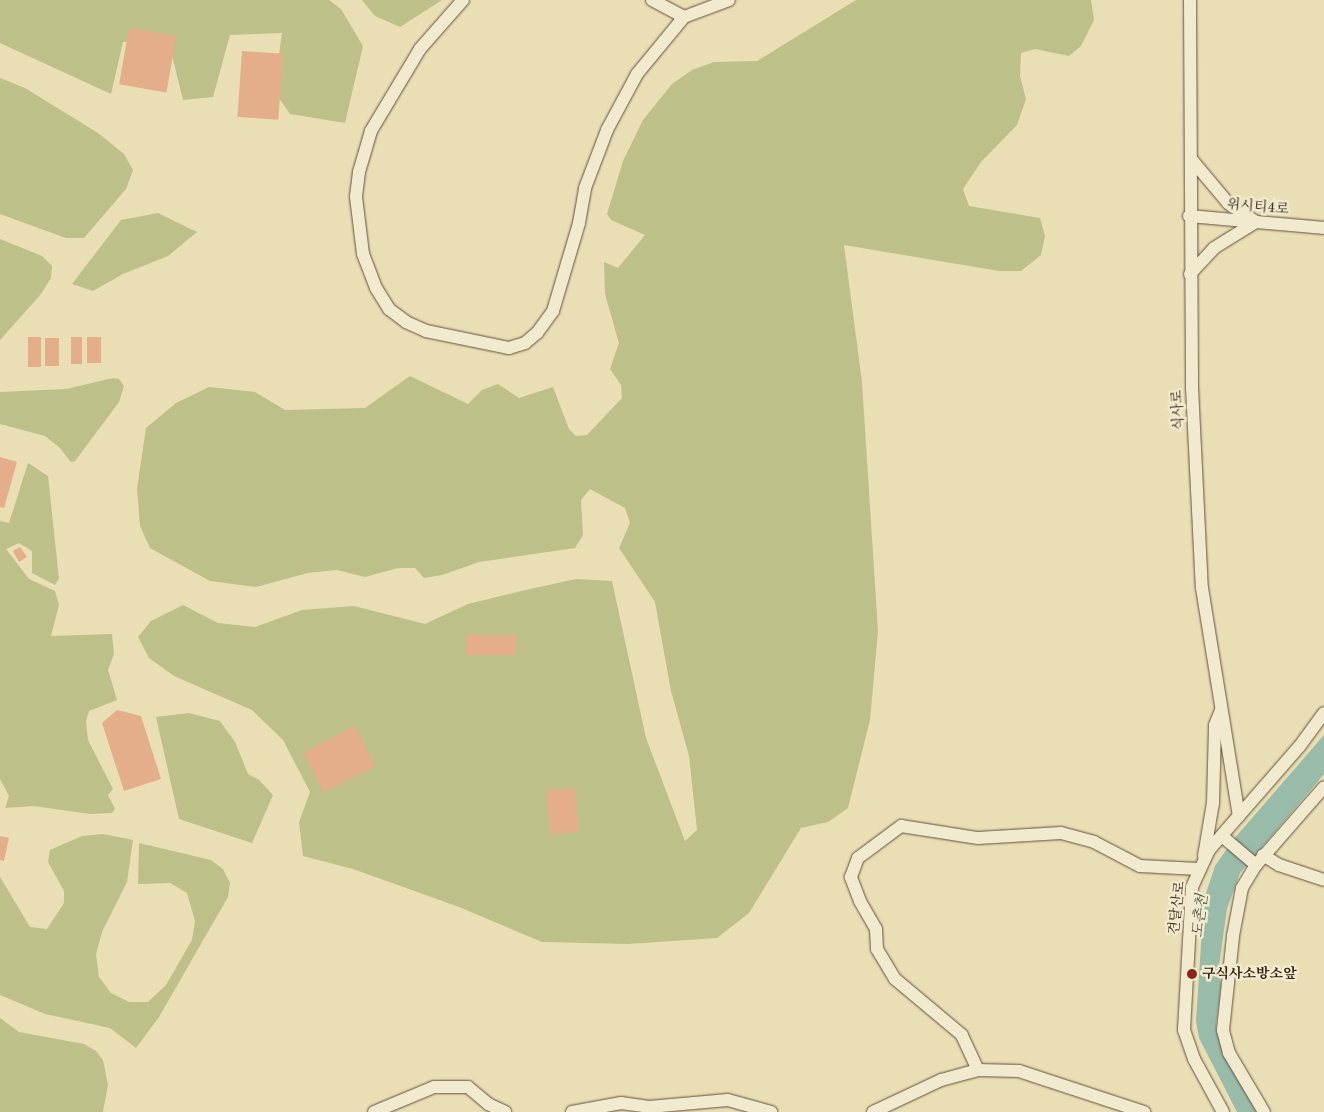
<!DOCTYPE html>
<meta charset="utf-8">
<style>
body{margin:0}
#map{position:relative;width:1324px;height:1112px;overflow:hidden;background:#eadeb4;font-family:"Old Standard TT","Noto Serif KR",serif}
div>[style]{position:absolute}
.green>*{inset:0;background:#bdc089}
.water>*{inset:0;background:#98bca9}
.building>*{inset:0;background:#e3ae89;transform-origin:0 0}
.roads{filter:drop-shadow(0 0 1px #62503c) drop-shadow(0 0 1px #62503c)}
.minor>*{height:12px;margin:-6px;padding:0 6px;transform-origin:6px;border-radius:6px;background:#f1eace}
.dots>*{width:14px;height:14px;translate:-50% -50%;box-sizing:border-box;border:2px solid #f1eace;border-radius:50%}
span{translate:-50% -50%;white-space:nowrap;text-align:center;line-height:1.15;-webkit-text-stroke:5px #f1eace;paint-order:stroke}
.street-label{font-size:14px;color:#342014}
.poi-label{font-size:14px;color:#342014;font-weight:700}
.left{translate:0 -50%;text-align:left}
.water-label{font-size:15px;color:#524f41;font-style:italic}
</style>
<div id="map">
<div class="green">
<div style="clip-path:polygon(0 0,329px 0,341px 9px,363px 46px,345px 123px,290px 114px,274px 91px,282px 33px,230px 35px,213px 97px,183px 100px,168px 39px,123px 42px,111px 94px,0 43px)"></div>
<div style="clip-path:polygon(362px 0,442px 0,400px 27px,375px 16px)"></div>
<div style="clip-path:polygon(856px 0,1091px 0,1094px 20px,1081px 46px,1069px 56px,1035px 49px,1021px 53px,1020px 76px,1026px 99px,1017px 125px,981px 162px,963px 189px,969px 206px,1040px 218px,1045px 236px,1041px 255px,1021px 271px,999px 271px,844px 245px,862px 382px,878px 631px,870px 720px,848px 808px,828px 822px,801px 828px,749px 913px,717px 938px,628px 944px,542px 942px,459px 907px,353px 869px,303px 856px,299px 822px,310px 792px,283px 740px,252px 710px,174px 676px,149px 658px,138px 637px,151px 621px,183px 605px,218px 623px,255px 627px,302px 610px,354px 606px,425px 624px,468px 604px,521px 591px,576px 579px,612px 581px,646px 738px,685px 841px,697px 830px,689px 756px,671px 691px,655px 602px,619px 548px,630px 523px,625px 508px,590px 489px,581px 500px,583px 535px,575px 548px,479px 562px,442px 575px,424px 578px,415px 568px,398px 568px,365px 577px,337px 570px,308px 573px,256px 587px,210px 581px,150px 548px,140px 526px,137px 489px,146px 428px,176px 403px,209px 387px,255px 392px,285px 410px,365px 408px,410px 376px,468px 404px,482px 390px,498px 384px,519px 398px,553px 387px,569px 429px,576px 436px,587px 435px,622px 398px,621px 385px,610px 369px,619px 343px,605px 294px,604px 262px,618px 268px,645px 235px,611px 220px,607px 214px,623px 161px,643px 120px,672px 84px,692px 70px,714px 62px,757px 61px)"></div>
<div style="clip-path:polygon(0 78px,25px 88px,98px 133px,124px 154px,133px 170px,126px 189px,84px 238px,66px 238px,0 214px)"></div>
<div style="clip-path:polygon(158px 213px,197px 232px,168px 256px,123px 274px,93px 291px,72px 284px,121px 220px)"></div>
<div style="clip-path:polygon(0 239px,42px 256px,52px 266px,51px 278px,41px 294px,0 340px)"></div>
<div style="clip-path:polygon(113px 378px,119px 379px,124px 386px,119px 402px,75px 461px,71px 462px,59px 447px,45px 436px,0 424px,0 392px,66px 389px)"></div>
<div style="clip-path:polygon(28px 463px,48px 476px,59px 579px,55px 585px,32px 573px,32px 551px,19px 543px,6px 549px,29px 579px,55px 591px,59px 605px,51px 636px,112px 634px,114px 654px,108px 670px,117px 700px,89px 711px,86px 721px,88px 740px,113px 789px,108px 795px,115px 809px,112px 813px,91px 814px,33px 806px,5px 808px,9px 796px,0 779px,0 521px,9px 523px)"></div>
<div style="clip-path:polygon(189px 713px,220px 721px,235px 742px,248px 774px,259px 780px,273px 795px,252px 843px,179px 819px,156px 717px)"></div>
<div style="clip-path:polygon(103px 834px,133px 840px,127px 882px,102px 932px,96px 954px,99px 977px,111px 993px,129px 1002px,148px 1002px,166px 985px,192px 940px,195px 921px,187px 893px,170px 883px,138px 884px,139px 843px,211px 860px,223px 869px,230px 883px,228px 897px,159px 1017px,136px 1048px,110px 1028px,45px 1014px,0 995px,0 877px,30px 927px,47px 929px,64px 903px,64px 891px,48px 862px,50px 850px,82px 836px)"></div>
<div style="clip-path:polygon(0 1018px,19px 1032px,84px 1044px,96px 1051px,103px 1060px,108px 1085px,103px 1112px,0 1112px)"></div>
</div>
<div class="water">
<div style="clip-path:polygon(1324px 735px,1324px 774px,1240px 873px,1227px 909px,1219px 966px,1221px 987px,1216px 1026px,1225px 1055px,1257px 1112px,1237px 1112px,1199px 1038px,1196px 1021px,1204px 899px,1215px 866px,1233px 840px)"></div>
</div>
<div class="building">
<div style="left:129px;top:28px;width:48px;height:57px;rotate:10deg"></div>
<div style="left:242px;top:51px;width:41px;height:66px;rotate:4deg"></div>
<div style="left:41px;top:337px;width:30px;height:13px;rotate:90deg"></div>
<div style="left:71px;top:337px;width:11px;height:27px"></div>
<div style="left:101px;top:337px;width:26px;height:14px;rotate:90deg"></div>
<div style="left:45px;top:338px;width:14px;height:28px"></div>
<div style="clip-path:polygon(0 457px,17px 462px,4px 508px,0 507px)"></div>
<div style="clip-path:polygon(20px 547px,27px 557px,19px 562px,13px 551px)"></div>
<div style="left:466px;top:635px;width:50px;height:20px"></div>
<div style="clip-path:polygon(117px 710px,141px 716px,161px 779px,124px 791px,102px 723px)"></div>
<div style="left:355px;top:726px;width:45px;height:58px;rotate:63deg"></div>
<div style="left:575px;top:788px;width:44px;height:29px;rotate:85deg"></div>
<div style="clip-path:polygon(0 836px,9px 838px,4px 861px,0 860px)"></div>
</div>
<div class="roads">
<div class="minor">
<div style="left:463px;top:0;width:65px;rotate:131.3deg"></div>
<div style="left:420px;top:49px;width:96px;rotate:120.9deg"></div>
<div style="left:371px;top:131px;width:43px;rotate:106.3deg"></div>
<div style="left:359px;top:172px;width:25px;rotate:97deg"></div>
<div style="left:356px;top:197px;width:57px;rotate:83deg"></div>
<div style="left:363px;top:254px;width:36px;rotate:69deg"></div>
<div style="left:376px;top:288px;width:25px;rotate:58deg"></div>
<div style="left:389px;top:309px;width:21px;rotate:37deg"></div>
<div style="left:406px;top:322px;width:22px;rotate:24deg"></div>
<div style="left:426px;top:331px;width:85px;rotate:11.6deg"></div>
<div style="left:509px;top:348px;width:17px;rotate:-17deg"></div>
<div style="left:525px;top:343px;width:16px;rotate:-40deg"></div>
<div style="left:537px;top:333px;width:27px;rotate:-54deg"></div>
<div style="left:553px;top:311px;width:92px;rotate:-73.5deg"></div>
<div style="left:579px;top:223px;width:36px;rotate:-80deg"></div>
<div style="left:585px;top:188px;width:62px;rotate:-69.2deg"></div>
<div style="left:607px;top:130px;width:64px;rotate:-61.8deg"></div>
<div style="left:637px;top:74px;width:74px;rotate:-50.5deg"></div>
<div style="left:684px;top:17px;width:48px;rotate:-20.7deg"></div>
<div style="left:652px;top:0;width:36px;rotate:28deg"></div>
<div style="left:1190px;top:0;width:387px;rotate:89.7deg"></div>
<div style="left:1192px;top:387px;width:201px;rotate:87.2deg"></div>
<div style="left:1202px;top:588px;width:231px;rotate:80.8deg"></div>
<div style="left:1189px;top:216px;width:136px;rotate:5.1deg"></div>
<div style="left:1190px;top:274px;width:35px;rotate:-47deg"></div>
<div style="left:1214px;top:248px;width:49px;rotate:-31.8deg"></div>
<div style="left:1256px;top:222px;width:34px;rotate:-146deg"></div>
<div style="left:1228px;top:203px;width:56px;rotate:-129.9deg"></div>
<div style="left:1222px;top:836px;width:45px;rotate:40.5deg"></div>
<div style="left:1263px;top:855px;width:19px;rotate:32deg"></div>
<div style="left:1279px;top:865px;width:47px;rotate:18.4deg"></div>
<div style="left:1204px;top:856px;width:54px;rotate:-80.4deg"></div>
<div style="left:1213px;top:803px;width:78px;rotate:-88.5deg"></div>
<div style="left:1215px;top:725px;width:16px;rotate:-68deg"></div>
<div style="left:978px;top:1070px;width:38px;rotate:-115deg"></div>
<div style="left:962px;top:1035px;width:87px;rotate:-140.1deg"></div>
<div style="left:895px;top:979px;width:35px;rotate:-121deg"></div>
<div style="left:877px;top:949px;width:20px;rotate:-93deg"></div>
<div style="left:876px;top:929px;width:32px;rotate:-120deg"></div>
<div style="left:860px;top:901px;width:26px;rotate:-111deg"></div>
<div style="left:851px;top:877px;width:20px;rotate:-70deg"></div>
<div style="left:858px;top:858px;width:54px;rotate:-36.7deg"></div>
<div style="left:901px;top:826px;width:78px;rotate:8.9deg"></div>
<div style="left:978px;top:838px;width:83px;rotate:-3.4deg"></div>
<div style="left:1061px;top:833px;width:34px;rotate:15deg"></div>
<div style="left:1094px;top:842px;width:52px;rotate:27.6deg"></div>
<div style="left:1140px;top:866px;width:58px;rotate:3deg"></div>
<div style="left:374px;top:1112px;width:65px;rotate:-22.6deg"></div>
<div style="left:434px;top:1087px;width:34px"></div>
<div style="left:468px;top:1087px;width:26px;rotate:40deg"></div>
<div style="left:488px;top:1104px;width:19px;rotate:25deg"></div>
<div style="left:572px;top:1112px;width:50px;rotate:-10.4deg"></div>
<div style="left:621px;top:1103px;width:28px;rotate:8deg"></div>
<div style="left:649px;top:1107px;width:79px;rotate:-5.1deg"></div>
<div style="left:728px;top:1100px;width:45px;rotate:15.6deg"></div>
<div style="left:873px;top:1112px;width:75px;rotate:-25.2deg"></div>
<div style="left:941px;top:1080px;width:38px;rotate:-15deg"></div>
<div style="left:978px;top:1070px;width:41px;rotate:1.4deg"></div>
<div style="left:1019px;top:1071px;width:132px;rotate:18.2deg"></div>
<div style="left:1223px;top:1112px;width:60px;rotate:-118.7deg"></div>
<div style="left:1194px;top:1059px;width:31px;rotate:-109deg"></div>
<div style="left:1184px;top:1030px;width:143px;rotate:-86.8deg"></div>
<div style="left:1192px;top:887px;width:41px;rotate:-65.3deg"></div>
<div style="left:1209px;top:850px;width:137px;rotate:-48.9deg"></div>
<div style="left:1299px;top:747px;width:42px;rotate:-53.7deg"></div>
<div style="left:1264px;top:1112px;width:69px;rotate:-120.7deg"></div>
<div style="left:1229px;top:1053px;width:24px;rotate:-105deg"></div>
<div style="left:1223px;top:1030px;width:95px;rotate:-83.9deg"></div>
<div style="left:1233px;top:936px;width:49px;rotate:-79.4deg"></div>
<div style="left:1242px;top:888px;width:27px;rotate:-59deg"></div>
<div style="left:1256px;top:865px;width:103px;rotate:-48.9deg"></div>
</div>
</div>
<div class="dots">
<div style="left:1192px;top:974px;background:#8f2418"></div>
</div>
<div class="street-label">
<span style="left:1258px;top:207px;rotate:5deg">위시티4로</span>
<span style="left:1178px;top:410px;rotate:-93deg">식사로</span>
<span style="left:1177px;top:908px;rotate:-83deg">견달산로</span>
</div>
<div class="poi-label">
<span class="left" style="left:1202px;top:974px">구식사소방소앞</span>
</div>
<div class="water-label">
<span style="left:1201px;top:916px;rotate:-83deg">도촌천</span>
</div>
</div>
